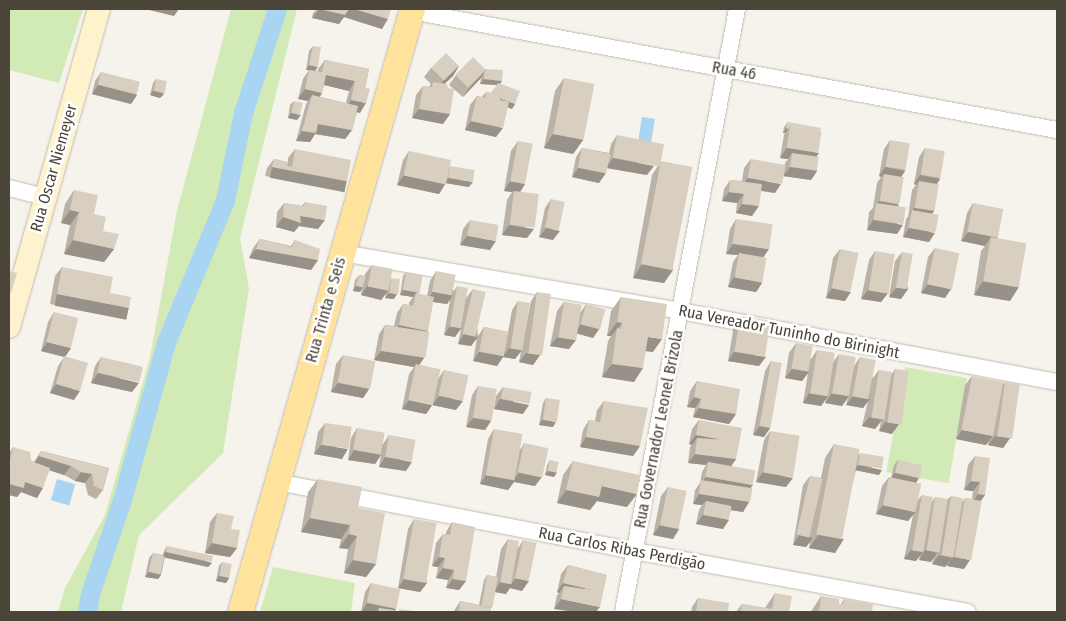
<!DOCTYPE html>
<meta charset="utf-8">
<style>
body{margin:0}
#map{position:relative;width:1066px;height:621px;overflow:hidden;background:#f6f3ec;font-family:"Fira Sans Condensed",sans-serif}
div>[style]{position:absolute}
.green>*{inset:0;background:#d2eab5;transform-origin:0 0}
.water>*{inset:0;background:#a9d4f2;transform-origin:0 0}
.canal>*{height:19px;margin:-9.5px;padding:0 9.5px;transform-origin:9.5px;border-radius:9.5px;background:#a9d4f2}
.roads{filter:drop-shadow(0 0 1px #c2bbae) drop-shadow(0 0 1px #c2bbae)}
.street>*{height:16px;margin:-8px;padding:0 8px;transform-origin:8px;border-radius:8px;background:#fff}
.secondary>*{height:22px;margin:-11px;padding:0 11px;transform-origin:11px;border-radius:11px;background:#fff3cd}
.primary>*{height:25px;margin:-12.5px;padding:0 12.5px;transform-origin:12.5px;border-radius:12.5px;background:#ffe39c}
.wall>*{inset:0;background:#bab2a6}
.shaded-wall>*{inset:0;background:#979187;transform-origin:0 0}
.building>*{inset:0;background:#d8cfc1;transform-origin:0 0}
span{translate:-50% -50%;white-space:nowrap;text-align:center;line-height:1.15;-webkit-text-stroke:5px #fff;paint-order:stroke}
.street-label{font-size:16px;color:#4b4439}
.frame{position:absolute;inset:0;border:10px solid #4b4439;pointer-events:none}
</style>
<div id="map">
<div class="green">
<div style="clip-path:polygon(9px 9px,83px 9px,59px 83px,9px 70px)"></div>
<div style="clip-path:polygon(231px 9px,297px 9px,240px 238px,249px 289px,223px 453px,139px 535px,121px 612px,58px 612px,65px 588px,105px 515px,150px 357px,177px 211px)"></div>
<div style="left:905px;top:367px;width:63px;height:107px;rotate:10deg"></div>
<div style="clip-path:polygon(273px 567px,355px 583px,351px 612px,260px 612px)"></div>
</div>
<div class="water">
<div style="left:642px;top:117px;width:13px;height:25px;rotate:9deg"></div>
<div style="left:57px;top:479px;width:19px;height:22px;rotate:16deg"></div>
</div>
<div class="canal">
<div style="left:87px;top:612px;width:18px;rotate:-81deg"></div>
<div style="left:90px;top:594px;width:99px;rotate:-71.2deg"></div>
<div style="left:122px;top:500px;width:164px;rotate:-74.4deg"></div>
<div style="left:166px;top:342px;width:154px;rotate:-67.4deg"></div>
<div style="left:225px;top:200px;width:89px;rotate:-78.3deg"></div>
<div style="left:243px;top:113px;width:109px;rotate:-71.9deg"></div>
</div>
<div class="roads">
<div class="street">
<div style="left:411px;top:11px;width:657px;rotate:10.44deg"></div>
<div style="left:9px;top:188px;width:38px;rotate:14deg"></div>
<div style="left:342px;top:253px;width:344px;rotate:9.7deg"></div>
<div style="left:681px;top:311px;width:383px;rotate:10.7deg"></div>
<div style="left:277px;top:482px;width:365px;rotate:10.9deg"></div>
<div style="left:635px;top:551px;width:338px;rotate:10.4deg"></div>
<div style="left:623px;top:612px;width:614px;rotate:-79.29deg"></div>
</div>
<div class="secondary">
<div style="left:9px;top:327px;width:330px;rotate:-74.2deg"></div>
</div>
<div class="primary">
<div style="left:240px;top:612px;width:627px;rotate:-74.08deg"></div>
</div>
</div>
<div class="wall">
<div style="clip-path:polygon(317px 9px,391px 9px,382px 29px,344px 17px,339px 24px,312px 18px,313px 13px)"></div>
<div style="clip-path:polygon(evenodd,313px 46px,315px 71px,318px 71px,318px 69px,325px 60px,369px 69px,360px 113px,357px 112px,352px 130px,345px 139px,315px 134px,310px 142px,296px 141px,306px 104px,308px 101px,298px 99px,303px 79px,309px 70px,306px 70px,309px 51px,313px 46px,324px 85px,349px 91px,346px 103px,320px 97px,322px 93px,324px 85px)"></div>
<div style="clip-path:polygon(459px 66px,453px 76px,444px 84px,450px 114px,443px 124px,412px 118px,416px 95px,423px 86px,429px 87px,431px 84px,424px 77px,431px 68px)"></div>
<div style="clip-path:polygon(485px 69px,502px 81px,500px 84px,515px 104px,512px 109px,508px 107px,496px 137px,465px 130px,470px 105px,477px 96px,482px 97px,486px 92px,491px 93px,497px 85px,480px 84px,481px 78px,463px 97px,449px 85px,456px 75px)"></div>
<div style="clip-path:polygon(101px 72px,137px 95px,131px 104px,92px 94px,95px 81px)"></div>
<div style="clip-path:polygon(564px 78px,583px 140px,573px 154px,544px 148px,555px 91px)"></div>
<div style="clip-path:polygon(156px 79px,164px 94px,160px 98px,150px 95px,153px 83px)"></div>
<div style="clip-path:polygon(294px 101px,297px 120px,288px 118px,290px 105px)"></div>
<div style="clip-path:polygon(788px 122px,817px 156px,817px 171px,811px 180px,783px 176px,785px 163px,788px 159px,780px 158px,784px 135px,785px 133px,783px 133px,784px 127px)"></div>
<div style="clip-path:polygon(617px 135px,647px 175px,607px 168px,599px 183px,572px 177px,576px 157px,582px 148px,609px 153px,611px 144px)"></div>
<div style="clip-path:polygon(890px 140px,905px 171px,901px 177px,898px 206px,897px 234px,867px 230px,869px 212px,873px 208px,877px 183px,881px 177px,879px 176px,884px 149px)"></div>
<div style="clip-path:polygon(518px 141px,525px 184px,520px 191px,527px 238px,502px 235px,507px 200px,512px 192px,504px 191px,511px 151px)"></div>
<div style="clip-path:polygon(925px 148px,940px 179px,937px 184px,934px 211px,932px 214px,929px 242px,903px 237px,906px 219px,908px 217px,912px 190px,916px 185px,914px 184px,919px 157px)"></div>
<div style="clip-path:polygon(295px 149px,347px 181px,341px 190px,265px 176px,267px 168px,274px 159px,288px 162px,288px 158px)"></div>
<div style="clip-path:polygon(409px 151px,449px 167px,469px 187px,446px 183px,439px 194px,397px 185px,403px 160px)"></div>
<div style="clip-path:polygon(751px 159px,775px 193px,761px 191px,752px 216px,736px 213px,737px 203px,722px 201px,724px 189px,730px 180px,742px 181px,744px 168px)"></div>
<div style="clip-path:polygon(661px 161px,673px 270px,664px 283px,633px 278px,652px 175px)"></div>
<div style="clip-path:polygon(74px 190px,94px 214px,103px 231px,114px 249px,104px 262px,64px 254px,70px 225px,61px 223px,65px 204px)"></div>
<div style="clip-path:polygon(551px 199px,553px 240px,539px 237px,545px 208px)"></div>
<div style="clip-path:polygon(305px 202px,318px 229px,299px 226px,294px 232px,276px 227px,277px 212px,284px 203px,302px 206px)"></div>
<div style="clip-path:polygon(973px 203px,998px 238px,997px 238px,1010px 301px,974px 295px,981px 251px,985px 246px,961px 241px,967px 213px)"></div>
<div style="clip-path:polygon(736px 219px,763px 258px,762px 283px,756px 292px,728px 287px,733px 262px,738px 255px,726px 254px,730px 229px)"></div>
<div style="clip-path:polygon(470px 220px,490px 250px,460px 245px,463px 229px)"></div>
<div style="clip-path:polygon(260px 239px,291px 246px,295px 240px,318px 260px,311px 270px,249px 258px,253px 248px)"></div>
<div style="clip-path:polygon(935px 248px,945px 298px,921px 293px,928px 257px)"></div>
<div style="clip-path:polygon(840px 249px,845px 301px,826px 298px,833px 258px)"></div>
<div style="clip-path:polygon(875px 251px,888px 293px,881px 302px,861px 299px,869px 260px)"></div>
<div style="clip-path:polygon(902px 252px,908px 289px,901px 299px,889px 297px,895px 261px)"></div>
<div style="clip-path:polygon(372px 265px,391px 279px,394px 299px,385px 298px,386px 293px,381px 300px,361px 295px,362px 289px,360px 292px,353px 291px,355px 280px,359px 275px,365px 276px,365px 274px)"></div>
<div style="clip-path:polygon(62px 267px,129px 308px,122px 318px,50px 304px,55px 276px)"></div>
<div style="clip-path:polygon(436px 271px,454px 291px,457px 286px,466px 298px,473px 289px,478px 336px,484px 327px,508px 332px,512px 310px,518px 301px,522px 350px,515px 359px,503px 357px,497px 366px,473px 361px,477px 338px,471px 346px,458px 344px,461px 329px,455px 337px,444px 335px,450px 300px,447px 304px,433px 302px,427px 332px,424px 358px,419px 365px,438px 379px,444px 370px,456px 410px,432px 405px,426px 414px,402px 409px,409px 374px,414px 367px,374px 360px,379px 334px,385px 325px,394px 326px,397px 313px,403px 304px,409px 305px,409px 303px,413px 297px,400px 295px,403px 276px,406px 272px,419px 294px,427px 296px,430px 281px)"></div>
<div style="clip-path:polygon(537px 292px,540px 355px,533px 365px,519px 362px,531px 301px)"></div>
<div style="clip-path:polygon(621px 297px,653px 352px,646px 351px,634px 382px,602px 377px,608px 341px,611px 336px,607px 336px,611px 311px)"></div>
<div style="clip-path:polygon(564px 302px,581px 312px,586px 304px,593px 338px,577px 333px,569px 349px,550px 346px,557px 311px)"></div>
<div style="clip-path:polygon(54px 312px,71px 348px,65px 356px,74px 400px,50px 393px,58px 366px,64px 357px,41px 351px,48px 322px)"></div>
<div style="clip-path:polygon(740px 316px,759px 366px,728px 361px,734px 325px)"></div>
<div style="clip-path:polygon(796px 343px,811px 359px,817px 350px,833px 362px,839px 354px,854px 366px,860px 357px,873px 378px,879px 370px,891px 375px,895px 369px,892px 434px,879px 431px,881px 421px,875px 429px,862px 426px,868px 401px,863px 408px,846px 405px,848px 398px,842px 406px,825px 403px,826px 399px,821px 406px,803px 403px,808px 373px,802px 381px,785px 378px,789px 353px)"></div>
<div style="clip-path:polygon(343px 355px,369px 389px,363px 398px,331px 392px,336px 364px)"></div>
<div style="clip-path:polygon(101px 357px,132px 392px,91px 383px,95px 366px)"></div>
<div style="clip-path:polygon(771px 361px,770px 428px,764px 437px,753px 435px,765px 371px)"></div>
<div style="clip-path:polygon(972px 376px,1002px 385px,1005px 382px,1010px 438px,1003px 448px,988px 445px,989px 441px,986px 445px,956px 439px,965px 385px)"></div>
<div style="clip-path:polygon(697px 381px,736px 414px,729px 424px,693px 417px,695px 408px,687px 407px,690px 391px)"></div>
<div style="clip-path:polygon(478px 386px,491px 421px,485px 430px,466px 427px,472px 395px)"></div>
<div style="clip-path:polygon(503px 387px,523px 414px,494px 409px,496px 396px)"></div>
<div style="clip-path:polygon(546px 398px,553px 427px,539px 425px,543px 403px)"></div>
<div style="clip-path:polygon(604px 401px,640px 446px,633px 456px,580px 447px,583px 430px,589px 420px,595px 421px,597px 410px)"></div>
<div style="clip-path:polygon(699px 420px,736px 459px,731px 466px,750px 488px,749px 502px,743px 512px,731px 510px,723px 529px,696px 524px,699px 510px,702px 505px,693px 504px,695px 490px,700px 483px,702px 472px,706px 465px,688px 463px,690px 447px,692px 445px,689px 444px,692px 429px)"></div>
<div style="clip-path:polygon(325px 423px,342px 459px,314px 454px,318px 432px)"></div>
<div style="clip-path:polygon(357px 428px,383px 444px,389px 435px,406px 471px,379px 467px,381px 455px,375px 464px,348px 460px,351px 438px)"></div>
<div style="clip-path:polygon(494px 429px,521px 449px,524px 443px,535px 486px,514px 482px,508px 490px,480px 484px,488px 439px)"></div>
<div style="clip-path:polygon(770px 431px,786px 487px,756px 482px,764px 440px)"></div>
<div style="clip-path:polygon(834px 444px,859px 454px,879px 475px,856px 470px,835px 553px,809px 548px,810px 542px,806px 547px,793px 545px,803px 485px,810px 476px,821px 478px,825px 458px)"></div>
<div style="clip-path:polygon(13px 447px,31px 461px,34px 462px,41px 451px,109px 468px,103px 490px,96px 499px,88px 495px,85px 483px,75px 481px,64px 475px,49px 470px,37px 498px,21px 492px,17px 497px,9px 495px,9px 453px)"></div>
<div style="clip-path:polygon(975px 456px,985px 495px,981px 501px,964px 569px,947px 566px,947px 564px,945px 567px,932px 564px,934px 558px,931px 562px,919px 560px,920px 556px,916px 561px,904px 559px,913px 515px,908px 521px,876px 514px,882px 486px,889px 477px,891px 478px,894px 465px,898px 460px,916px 483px,917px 501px,922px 495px,932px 502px,935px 497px,947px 500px,951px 496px,962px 502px,965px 498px,972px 499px,973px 491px,964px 490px,968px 465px)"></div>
<div style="clip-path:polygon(550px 460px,557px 472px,554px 477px,545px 475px,547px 465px)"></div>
<div style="clip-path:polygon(573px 461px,627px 507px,597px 501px,590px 510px,557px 503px,563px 475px)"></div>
<div style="clip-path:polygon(318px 479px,358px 508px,376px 564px,366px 577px,344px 573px,348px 549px,339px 548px,341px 539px,301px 532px,308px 492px)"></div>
<div style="clip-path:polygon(668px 487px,679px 529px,673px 539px,653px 535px,661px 496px)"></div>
<div style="clip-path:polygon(217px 513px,237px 548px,230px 557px,205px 553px,210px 522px)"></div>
<div style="clip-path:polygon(414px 519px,427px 583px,420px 592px,398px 588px,408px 529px)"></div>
<div style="clip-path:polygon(452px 522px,466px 581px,459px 590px,446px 588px,448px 580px,436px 578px,438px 567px,432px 566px,436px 543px,443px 534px,446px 534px,446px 532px)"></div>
<div style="clip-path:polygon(508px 539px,519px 547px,523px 540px,522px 591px,510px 588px,506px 594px,495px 592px,490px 612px,454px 612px,454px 611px,460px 601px,479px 605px,484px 580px,487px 575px,496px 577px,501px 549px)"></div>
<div style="clip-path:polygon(167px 546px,212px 563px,208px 567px,165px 557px,161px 575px,158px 579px,145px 577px,149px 558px,153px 553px,163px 555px,164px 551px)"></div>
<div style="clip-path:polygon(222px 562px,229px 578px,226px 583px,216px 581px,219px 566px)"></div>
<div style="clip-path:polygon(568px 565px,607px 575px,554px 609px,557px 595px,559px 593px,557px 592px,561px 574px)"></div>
<div style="clip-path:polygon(371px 583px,396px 609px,394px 612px,361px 612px,365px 592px)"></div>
<div style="clip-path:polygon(775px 593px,789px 612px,736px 612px,742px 604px,765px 608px)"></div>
<div style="clip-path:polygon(821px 596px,839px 604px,841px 604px,844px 599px,872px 612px,811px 612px,812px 610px)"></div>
<div style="clip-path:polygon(698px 598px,728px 612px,691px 612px,692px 607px)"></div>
</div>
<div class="shaded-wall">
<div style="clip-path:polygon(145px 9px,179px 9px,174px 16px)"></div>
<div style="clip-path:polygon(319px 9px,354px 9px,388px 19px,382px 29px,344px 17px,339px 24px,312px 18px)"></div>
<div style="clip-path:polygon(309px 65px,318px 67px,315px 71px,306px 70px)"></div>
<div style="clip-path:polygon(459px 66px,453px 76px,437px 91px,443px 81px)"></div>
<div style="clip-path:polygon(486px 70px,480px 79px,463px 97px,469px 88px)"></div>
<div style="clip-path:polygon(326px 75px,355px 81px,349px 91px,320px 84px)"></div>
<div style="clip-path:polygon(484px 79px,502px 81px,499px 85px,480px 84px)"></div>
<div style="clip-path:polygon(98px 85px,137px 95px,131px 104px,92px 94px)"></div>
<div style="clip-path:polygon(305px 89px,322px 93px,316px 102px,312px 95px,308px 101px,298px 99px)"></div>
<div style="clip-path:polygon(153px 91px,164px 94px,160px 98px,150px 95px)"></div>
<div style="clip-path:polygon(490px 95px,515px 104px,512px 109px,487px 99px)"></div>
<div style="clip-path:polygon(351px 100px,366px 103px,360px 113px,345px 109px)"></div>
<div style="clip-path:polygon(419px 109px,450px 114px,443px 124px,412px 118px)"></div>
<div style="clip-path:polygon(291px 113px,301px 115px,297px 120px,288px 118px)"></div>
<div style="clip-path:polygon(471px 121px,503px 128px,496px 137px,465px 130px)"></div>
<div style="clip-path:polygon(318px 124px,352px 130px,345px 139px,315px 134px,310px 142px,296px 141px,302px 131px)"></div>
<div style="clip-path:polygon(786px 128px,788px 129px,785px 133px,783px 133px)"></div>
<div style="clip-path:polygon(553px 134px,583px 140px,573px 154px,544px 148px)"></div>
<div style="clip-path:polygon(787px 148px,819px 153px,812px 163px,792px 153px,788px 159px,780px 158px)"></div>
<div style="clip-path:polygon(613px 158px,654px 166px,647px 175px,606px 168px)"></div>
<div style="left:272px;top:167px;width:76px;height:11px;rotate:11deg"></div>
<div style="clip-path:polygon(790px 167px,817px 171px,811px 180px,783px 176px)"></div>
<div style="clip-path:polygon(885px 167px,905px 171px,899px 180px,884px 174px,881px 177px,879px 176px)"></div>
<div style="clip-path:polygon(578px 168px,606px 173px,599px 183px,572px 177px)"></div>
<div style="clip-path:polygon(404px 175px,445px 184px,439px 194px,397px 185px)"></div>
<div style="clip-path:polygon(920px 175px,940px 179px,934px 188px,919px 181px,916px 185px,914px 184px)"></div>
<div style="clip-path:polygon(448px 178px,473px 182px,469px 187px,445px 183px)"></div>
<div style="clip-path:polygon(748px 178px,781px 184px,775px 193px,741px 187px)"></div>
<div style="clip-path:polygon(510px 181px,525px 184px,519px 194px,514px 191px,512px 192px,504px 191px)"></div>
<div style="clip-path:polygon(729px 192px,744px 194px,737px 203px,722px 201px)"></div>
<div style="clip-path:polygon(879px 201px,899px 205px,892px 214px,875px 206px)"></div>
<div style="clip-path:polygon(742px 204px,759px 206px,752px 216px,736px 213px)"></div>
<div style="clip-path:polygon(914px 208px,934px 211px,927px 221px,912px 210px,907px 217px)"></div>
<div style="clip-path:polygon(70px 210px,79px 212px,70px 225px,61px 223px)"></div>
<div style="clip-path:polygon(300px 216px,325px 220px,318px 229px,299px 226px,294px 232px,276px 227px,283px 217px)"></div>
<div style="clip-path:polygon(873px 220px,903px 225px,897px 234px,867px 230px)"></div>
<div style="clip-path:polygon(509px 225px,534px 229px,527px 238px,502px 235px)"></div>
<div style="clip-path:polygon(546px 228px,560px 231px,553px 240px,539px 237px)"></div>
<div style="clip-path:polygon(909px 228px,935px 233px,929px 242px,903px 237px)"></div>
<div style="clip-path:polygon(968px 232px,998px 238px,991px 247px,991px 237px,985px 246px,961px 241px)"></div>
<div style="clip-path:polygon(467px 236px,496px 241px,490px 250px,460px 245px)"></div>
<div style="clip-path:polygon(73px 240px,114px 249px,104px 262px,64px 254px)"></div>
<div style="clip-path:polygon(733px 244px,769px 249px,763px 258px,739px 253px,738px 255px,726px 254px)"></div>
<div style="clip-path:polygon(256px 249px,318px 260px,311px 270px,249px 258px)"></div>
<div style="clip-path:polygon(642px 264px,673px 270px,664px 283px,633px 278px)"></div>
<div style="clip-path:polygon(734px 277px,762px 283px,756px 292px,728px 287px)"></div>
<div style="clip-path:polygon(983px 281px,1019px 287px,1010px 301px,974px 295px)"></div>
<div style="clip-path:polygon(928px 284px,951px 289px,945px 298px,921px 293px)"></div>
<div style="clip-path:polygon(356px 286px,363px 287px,360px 292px,353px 291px)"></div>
<div style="clip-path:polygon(367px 286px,388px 291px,381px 300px,361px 295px)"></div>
<div style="clip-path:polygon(832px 288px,851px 292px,845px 301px,826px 298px)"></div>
<div style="clip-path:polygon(896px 288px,908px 289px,901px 299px,889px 297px)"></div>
<div style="clip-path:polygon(403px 290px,420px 293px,416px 293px,413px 297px,400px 295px)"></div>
<div style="clip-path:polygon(868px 290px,888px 293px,881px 302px,861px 299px)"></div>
<div style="clip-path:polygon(433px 292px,453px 295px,447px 304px,426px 301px)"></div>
<div style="clip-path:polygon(389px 293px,397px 294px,394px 299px,385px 298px)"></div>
<div style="left:57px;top:294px;width:73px;height:12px;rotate:11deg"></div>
<div style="clip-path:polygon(617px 322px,622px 323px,611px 336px,607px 336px)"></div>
<div style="clip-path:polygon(581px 324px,600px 328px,593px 338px,575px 333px)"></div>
<div style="clip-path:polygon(399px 325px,428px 331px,421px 340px,393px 335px)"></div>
<div style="clip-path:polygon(450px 326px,461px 328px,455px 337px,444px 335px)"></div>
<div style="clip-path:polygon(464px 334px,478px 337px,471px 346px,458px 344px)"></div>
<div style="clip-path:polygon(557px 337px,576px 340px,569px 349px,550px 346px)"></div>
<div style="clip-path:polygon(648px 337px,662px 339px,653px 352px,638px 350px)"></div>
<div style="clip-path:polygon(47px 342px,71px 348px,65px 357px,41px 351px)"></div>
<div style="clip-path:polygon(509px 348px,522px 350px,515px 359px,503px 357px,497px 366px,473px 361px,479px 352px,503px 356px)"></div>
<div style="clip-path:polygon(381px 351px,424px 358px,418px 367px,416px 364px,414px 367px,374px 360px)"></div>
<div style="clip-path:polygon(734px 352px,766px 357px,759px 366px,728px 361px)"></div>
<div style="clip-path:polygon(526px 353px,540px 355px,533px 365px,519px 362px)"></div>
<div style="clip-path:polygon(612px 364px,643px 368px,634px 382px,602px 377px)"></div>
<div style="clip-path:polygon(792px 369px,809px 372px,802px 381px,785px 378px)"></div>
<div style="clip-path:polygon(98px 373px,139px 383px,132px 392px,91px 383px)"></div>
<div style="clip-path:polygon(338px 383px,369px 389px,363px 398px,331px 392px)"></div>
<div style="clip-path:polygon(56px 384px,80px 391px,74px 400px,50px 393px)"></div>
<div style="clip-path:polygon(809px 393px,828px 396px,821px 406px,803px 403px)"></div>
<div style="clip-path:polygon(832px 393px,849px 396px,842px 406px,825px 403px)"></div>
<div style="clip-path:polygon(439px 396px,463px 401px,456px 410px,432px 405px)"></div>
<div style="clip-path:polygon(853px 396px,870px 399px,863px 408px,846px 405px)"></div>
<div style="clip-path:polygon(694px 397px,701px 399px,695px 408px,687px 407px)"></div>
<div style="clip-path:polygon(500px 399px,529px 405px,523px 414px,494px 409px)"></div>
<div style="clip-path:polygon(409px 400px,433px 404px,426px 414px,402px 409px)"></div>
<div style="clip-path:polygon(699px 408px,736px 414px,729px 424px,693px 417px)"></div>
<div style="clip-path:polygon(869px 417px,882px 420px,875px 429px,862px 426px)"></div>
<div style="clip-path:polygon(473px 418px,491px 421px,485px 430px,466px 427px)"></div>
<div style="clip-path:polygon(542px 420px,556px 422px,553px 427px,539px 425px)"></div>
<div style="clip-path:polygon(885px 422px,899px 424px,892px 434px,879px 431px)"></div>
<div style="clip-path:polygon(760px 426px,770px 428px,764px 437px,753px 435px)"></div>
<div style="clip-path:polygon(962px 430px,993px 436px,986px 445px,956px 439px)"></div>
<div style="clip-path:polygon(696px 435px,724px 440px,697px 438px,692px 445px,689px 444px)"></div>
<div style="clip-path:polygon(995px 436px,1010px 438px,1003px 448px,988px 445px)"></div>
<div style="clip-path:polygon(586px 437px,640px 446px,633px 456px,580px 447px)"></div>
<div style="clip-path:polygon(321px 445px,348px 449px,342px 459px,314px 454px)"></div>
<div style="clip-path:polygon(354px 450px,381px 455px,375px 464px,348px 460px)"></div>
<div style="clip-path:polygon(695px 454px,736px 459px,730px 468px,708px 462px,706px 465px,688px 463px)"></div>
<div style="clip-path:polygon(39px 456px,71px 466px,64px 475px,33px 465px)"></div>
<div style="clip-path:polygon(385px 457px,412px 462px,406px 471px,379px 467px)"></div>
<div style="clip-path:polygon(858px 465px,882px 470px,879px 475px,854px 470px)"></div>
<div style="clip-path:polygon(548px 471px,557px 472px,554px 477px,545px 475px)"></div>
<div style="clip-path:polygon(81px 472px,92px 474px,85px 483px,75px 481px)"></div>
<div style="clip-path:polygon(763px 472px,793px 478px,786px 487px,756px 482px)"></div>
<div style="clip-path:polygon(519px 473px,542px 477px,535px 486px,514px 482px,508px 490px,480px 484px,486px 475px,513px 480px)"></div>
<div style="clip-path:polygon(895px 473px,919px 478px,916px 483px,891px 478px)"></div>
<div style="clip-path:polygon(706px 477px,753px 485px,746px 494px,701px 484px)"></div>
<div style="clip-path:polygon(971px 481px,980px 482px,973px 491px,964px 490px)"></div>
<div style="clip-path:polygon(25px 482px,43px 488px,37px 498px,21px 492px,17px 497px,9px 495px,9px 484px)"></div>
<div style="clip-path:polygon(602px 486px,637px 494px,627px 507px,597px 501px,590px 510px,557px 503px,566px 490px)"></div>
<div style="clip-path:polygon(699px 494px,749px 502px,743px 512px,705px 506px,706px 501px,702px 505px,693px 504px)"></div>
<div style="clip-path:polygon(978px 494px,985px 495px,978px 504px,972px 503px)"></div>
<div style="clip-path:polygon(883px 505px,915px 512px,908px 521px,876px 514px)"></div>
<div style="clip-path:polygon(703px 515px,729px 520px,723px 529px,696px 524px)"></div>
<div style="clip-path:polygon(310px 518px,350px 525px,341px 539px,301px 532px)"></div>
<div style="clip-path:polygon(660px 525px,679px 529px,673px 539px,653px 535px)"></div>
<div style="clip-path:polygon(349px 534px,357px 536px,348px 549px,339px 548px)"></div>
<div style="clip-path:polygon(799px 535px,813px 538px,806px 547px,793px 545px)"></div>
<div style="clip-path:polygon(818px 535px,844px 539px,835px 553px,809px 548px)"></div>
<div style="clip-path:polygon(212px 543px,237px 548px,230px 557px,205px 553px)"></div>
<div style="clip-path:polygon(911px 550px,923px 552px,916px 561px,904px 559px)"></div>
<div style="clip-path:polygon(925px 550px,937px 553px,931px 562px,919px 560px)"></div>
<div style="clip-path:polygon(165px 552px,212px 563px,208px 567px,162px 557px)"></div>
<div style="clip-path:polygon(939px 555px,952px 558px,945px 567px,932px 564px)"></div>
<div style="clip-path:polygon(439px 557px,445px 558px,438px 567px,432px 566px)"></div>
<div style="clip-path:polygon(953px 557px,970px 560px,964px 569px,947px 566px)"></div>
<div style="clip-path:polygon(353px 560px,376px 564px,366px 577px,344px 573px)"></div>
<div style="clip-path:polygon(443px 568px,454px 570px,448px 580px,436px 578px)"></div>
<div style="clip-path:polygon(149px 572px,161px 575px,158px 579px,145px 577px)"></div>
<div style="clip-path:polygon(219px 576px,229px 578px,226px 583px,216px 581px)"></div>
<div style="clip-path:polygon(516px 578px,529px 581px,522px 591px,510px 588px,506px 594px,494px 592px,500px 582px,511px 584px)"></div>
<div style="clip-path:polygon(404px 579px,427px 583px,420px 592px,398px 588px)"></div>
<div style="clip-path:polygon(453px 579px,466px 581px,459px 590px,446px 588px)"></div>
<div style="clip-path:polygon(563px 583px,597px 591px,564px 586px,559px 593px,557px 592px)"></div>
<div style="clip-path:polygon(561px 599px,600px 607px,596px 612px,574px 612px,554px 609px)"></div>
<div style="clip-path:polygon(367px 603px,396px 609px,394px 612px,379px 608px,377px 612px,361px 612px)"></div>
</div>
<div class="building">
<div style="clip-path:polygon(319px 9px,349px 9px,345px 15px)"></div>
<div style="clip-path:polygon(354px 9px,391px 9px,388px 19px)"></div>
<div style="clip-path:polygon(313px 46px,321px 47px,318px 67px,309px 65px)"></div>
<div style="left:446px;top:53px;width:18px;height:21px;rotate:45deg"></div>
<div style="left:473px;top:57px;width:18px;height:25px;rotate:45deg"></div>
<div style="clip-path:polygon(325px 60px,369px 69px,365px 88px,370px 89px,366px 103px,351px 100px,355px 81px,326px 75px,322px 93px,305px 89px,309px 70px,322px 72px)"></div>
<div style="clip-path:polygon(485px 69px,503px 70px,502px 81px,484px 79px,484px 73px,486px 70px)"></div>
<div style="left:101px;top:72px;width:40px;height:13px;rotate:14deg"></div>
<div style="left:564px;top:78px;width:31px;height:57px;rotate:11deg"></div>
<div style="left:156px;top:79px;width:11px;height:12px;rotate:10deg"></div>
<div style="clip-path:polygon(433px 82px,447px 84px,448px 88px,454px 89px,450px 114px,419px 109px,423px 86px,432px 87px)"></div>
<div style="clip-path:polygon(498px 83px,520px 91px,515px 104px,501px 99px,501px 95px,491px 93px)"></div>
<div style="clip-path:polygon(486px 92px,501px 95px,500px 100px,509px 102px,503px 128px,471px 121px,477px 96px,485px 98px)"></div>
<div style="clip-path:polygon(312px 95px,358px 106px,352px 130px,318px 124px,316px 133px,302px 131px)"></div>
<div style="left:294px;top:101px;width:9px;height:12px;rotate:13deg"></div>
<div style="clip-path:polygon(788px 122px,821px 128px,820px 131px,790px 126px,788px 129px,786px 128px)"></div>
<div style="left:790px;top:126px;width:32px;height:22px;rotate:9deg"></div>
<div style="left:617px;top:135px;width:48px;height:23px;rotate:11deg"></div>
<div style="left:890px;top:140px;width:20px;height:27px;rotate:9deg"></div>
<div style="left:518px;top:141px;width:15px;height:41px;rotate:11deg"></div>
<div style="left:582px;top:148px;width:29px;height:20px;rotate:12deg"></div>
<div style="left:925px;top:148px;width:20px;height:27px;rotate:9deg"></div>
<div style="clip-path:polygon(295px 149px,351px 160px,347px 181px,272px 167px,274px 159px,288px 162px,287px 166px,292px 167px)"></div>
<div style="left:409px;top:151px;width:43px;height:25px;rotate:12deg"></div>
<div style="left:792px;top:153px;width:27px;height:14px;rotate:8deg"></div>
<div style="left:751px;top:159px;width:35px;height:19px;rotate:10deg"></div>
<div style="left:661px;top:161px;width:32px;height:105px;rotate:11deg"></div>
<div style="left:450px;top:166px;width:25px;height:12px;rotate:9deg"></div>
<div style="left:884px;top:174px;width:20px;height:27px;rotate:9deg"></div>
<div style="clip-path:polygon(730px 180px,762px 184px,759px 206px,742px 204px,744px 194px,729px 192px)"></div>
<div style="left:919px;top:181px;width:20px;height:27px;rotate:9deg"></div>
<div style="clip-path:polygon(74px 190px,98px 195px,94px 214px,106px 217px,103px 231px,119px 234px,114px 249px,73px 240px,79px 212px,70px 210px)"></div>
<div style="left:514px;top:191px;width:25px;height:34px;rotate:7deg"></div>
<div style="left:551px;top:199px;width:14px;height:29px;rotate:12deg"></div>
<div style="clip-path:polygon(305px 202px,327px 206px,325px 220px,300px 216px,301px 223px,283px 217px,284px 203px,304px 206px)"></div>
<div style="left:876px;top:203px;width:30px;height:17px;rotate:8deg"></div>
<div style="left:973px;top:203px;width:31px;height:29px;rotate:11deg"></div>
<div style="left:912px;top:210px;width:27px;height:18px;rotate:10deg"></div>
<div style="left:736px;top:219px;width:37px;height:25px;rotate:8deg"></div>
<div style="left:470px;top:220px;width:29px;height:16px;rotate:10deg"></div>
<div style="left:991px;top:237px;width:36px;height:45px;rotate:10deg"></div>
<div style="clip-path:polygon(260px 239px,292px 247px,295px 240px,320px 249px,318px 260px,256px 249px)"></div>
<div style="left:935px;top:248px;width:25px;height:37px;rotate:12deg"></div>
<div style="left:840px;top:249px;width:19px;height:40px;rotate:12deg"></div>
<div style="left:875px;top:251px;width:20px;height:40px;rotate:9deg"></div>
<div style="left:902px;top:252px;width:11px;height:36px;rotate:10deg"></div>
<div style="left:739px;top:253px;width:28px;height:25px;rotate:10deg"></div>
<div style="left:372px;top:265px;width:21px;height:22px;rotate:11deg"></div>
<div style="clip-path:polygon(62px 267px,113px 277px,110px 293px,131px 297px,129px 308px,57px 294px)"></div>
<div style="clip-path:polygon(9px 271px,17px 273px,11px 293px,9px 292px)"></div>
<div style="left:436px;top:271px;width:20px;height:21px;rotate:11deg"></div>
<div style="left:406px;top:272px;width:17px;height:18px;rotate:10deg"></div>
<div style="left:359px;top:275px;width:7px;height:11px;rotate:16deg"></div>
<div style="left:391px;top:278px;width:9px;height:15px;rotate:6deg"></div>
<div style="left:457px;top:286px;width:11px;height:41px;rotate:10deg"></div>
<div style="left:473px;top:289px;width:13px;height:46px;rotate:13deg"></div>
<div style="left:537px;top:292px;width:14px;height:62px;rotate:8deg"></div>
<div style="clip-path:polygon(416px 293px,434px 297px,428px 331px,399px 325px,403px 304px,413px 306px)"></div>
<div style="clip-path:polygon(621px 297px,667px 304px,662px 339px,648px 337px,643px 368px,612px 364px,617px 328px,621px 329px,622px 323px,617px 322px)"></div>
<div style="left:518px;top:301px;width:12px;height:48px;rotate:9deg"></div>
<div style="left:564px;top:302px;width:18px;height:36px;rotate:9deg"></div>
<div style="left:586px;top:304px;width:20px;height:21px;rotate:15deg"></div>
<div style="left:54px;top:312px;width:25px;height:31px;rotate:14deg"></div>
<div style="left:740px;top:316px;width:31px;height:36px;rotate:9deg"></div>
<div style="left:385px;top:325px;width:45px;height:26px;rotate:9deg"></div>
<div style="left:484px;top:327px;width:25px;height:25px;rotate:11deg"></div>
<div style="left:796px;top:343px;width:17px;height:26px;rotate:10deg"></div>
<div style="left:817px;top:350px;width:18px;height:44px;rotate:9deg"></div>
<div style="left:839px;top:354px;width:17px;height:40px;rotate:10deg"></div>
<div style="left:343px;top:355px;width:33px;height:28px;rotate:11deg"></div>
<div style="left:64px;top:356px;width:25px;height:29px;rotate:16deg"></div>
<div style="left:101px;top:357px;width:43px;height:16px;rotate:13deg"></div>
<div style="left:860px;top:357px;width:16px;height:40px;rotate:11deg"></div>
<div style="left:771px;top:361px;width:11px;height:66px;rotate:10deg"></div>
<div style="left:416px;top:364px;width:25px;height:37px;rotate:12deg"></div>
<div style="left:895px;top:369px;width:14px;height:54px;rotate:8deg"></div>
<div style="left:444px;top:370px;width:25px;height:26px;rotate:12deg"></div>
<div style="left:879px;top:370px;width:13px;height:48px;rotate:9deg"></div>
<div style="left:972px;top:376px;width:32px;height:55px;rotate:11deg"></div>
<div style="clip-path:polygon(697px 381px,740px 389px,736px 414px,699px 408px,701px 399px,694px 397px)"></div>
<div style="left:1005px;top:382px;width:15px;height:55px;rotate:8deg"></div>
<div style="left:478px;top:386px;width:19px;height:32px;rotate:9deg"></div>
<div style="left:503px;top:387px;width:29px;height:12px;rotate:10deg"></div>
<div style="left:546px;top:398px;width:14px;height:22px;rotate:8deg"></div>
<div style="clip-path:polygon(604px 401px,648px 408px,640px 446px,586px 437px,589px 420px,600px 422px)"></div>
<div style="clip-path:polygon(699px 420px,742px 428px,736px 459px,695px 454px,697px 438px,724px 440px,696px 435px)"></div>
<div style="left:325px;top:423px;width:27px;height:22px;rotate:8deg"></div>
<div style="left:357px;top:428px;width:28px;height:22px;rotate:10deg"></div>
<div style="left:494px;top:429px;width:29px;height:47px;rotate:10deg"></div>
<div style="left:770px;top:431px;width:30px;height:42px;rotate:9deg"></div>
<div style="left:389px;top:435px;width:27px;height:22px;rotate:10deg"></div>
<div style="left:524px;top:443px;width:25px;height:30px;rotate:12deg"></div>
<div style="left:834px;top:444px;width:26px;height:92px;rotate:11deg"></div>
<div style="clip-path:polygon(13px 447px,30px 452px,31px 461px,50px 468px,43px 488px,25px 482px,24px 488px,9px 484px,9px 465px)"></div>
<div style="clip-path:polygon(41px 451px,109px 468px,103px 490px,94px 486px,92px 474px,81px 472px,71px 466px,39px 456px)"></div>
<div style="left:860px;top:453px;width:24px;height:12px;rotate:9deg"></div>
<div style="clip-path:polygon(975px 456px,990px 458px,985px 495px,978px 494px,980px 482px,971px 481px)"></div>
<div style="left:550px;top:460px;width:9px;height:11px;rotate:13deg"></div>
<div style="left:898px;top:460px;width:25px;height:13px;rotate:12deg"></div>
<div style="clip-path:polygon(573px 461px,640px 475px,637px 494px,602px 486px,599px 497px,566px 490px)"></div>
<div style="left:708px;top:462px;width:48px;height:15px;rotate:10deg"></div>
<div style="left:810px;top:476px;width:13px;height:60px;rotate:13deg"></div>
<div style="left:889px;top:477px;width:33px;height:29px;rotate:12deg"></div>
<div style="clip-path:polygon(318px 479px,362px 487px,358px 508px,385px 513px,376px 564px,353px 560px,357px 536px,349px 534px,350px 525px,310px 518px)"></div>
<div style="left:701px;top:480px;width:52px;height:14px;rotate:9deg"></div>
<div style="left:668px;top:487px;width:19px;height:39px;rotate:12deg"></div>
<div style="left:922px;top:495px;width:11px;height:56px;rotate:10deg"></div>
<div style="left:951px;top:496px;width:12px;height:60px;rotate:9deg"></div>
<div style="left:935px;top:497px;width:13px;height:54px;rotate:9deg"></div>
<div style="left:965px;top:498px;width:17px;height:60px;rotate:10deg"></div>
<div style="left:706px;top:501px;width:26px;height:14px;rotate:11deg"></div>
<div style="clip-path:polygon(217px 513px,234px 516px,231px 529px,240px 530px,237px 548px,212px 543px)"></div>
<div style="left:414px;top:519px;width:23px;height:61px;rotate:10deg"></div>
<div style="clip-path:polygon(452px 522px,475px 527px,466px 581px,453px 579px,454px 570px,443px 568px,445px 558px,439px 557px,443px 534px,450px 535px)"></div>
<div style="left:508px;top:539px;width:11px;height:44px;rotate:10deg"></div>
<div style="left:523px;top:540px;width:14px;height:39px;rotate:12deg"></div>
<div style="left:167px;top:546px;width:47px;height:6px;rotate:12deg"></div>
<div style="left:153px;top:553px;width:12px;height:19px;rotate:14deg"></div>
<div style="left:222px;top:562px;width:10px;height:14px;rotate:11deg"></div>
<div style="clip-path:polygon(568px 565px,607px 575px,600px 607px,561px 599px,564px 586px,597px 591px,563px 583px)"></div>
<div style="left:487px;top:575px;width:11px;height:31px;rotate:10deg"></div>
<div style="left:371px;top:583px;width:30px;height:20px;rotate:12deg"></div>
<div style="clip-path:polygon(775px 593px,792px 596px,789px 612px,740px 612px,742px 604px,772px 609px)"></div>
<div style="clip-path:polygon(821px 596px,839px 599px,839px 604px,843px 604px,844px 599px,873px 604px,872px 612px,819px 612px)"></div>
<div style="clip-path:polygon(698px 598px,729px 603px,728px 612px,696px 612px)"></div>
<div style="clip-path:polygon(460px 601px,491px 608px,490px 612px,459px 612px)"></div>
<div style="clip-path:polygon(379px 608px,394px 610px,394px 612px,379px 612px)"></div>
<div style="clip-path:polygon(399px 609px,421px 612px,399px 612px)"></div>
</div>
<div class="street-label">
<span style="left:734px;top:71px;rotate:10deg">Rua 46</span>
<span style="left:54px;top:168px;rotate:-74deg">Rua Oscar Niemeyer</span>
<span style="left:326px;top:310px;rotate:-74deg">Rua Trinta e Seis</span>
<span style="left:789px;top:332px;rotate:11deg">Rua Vereador Tuninho do Birinight</span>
<span style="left:659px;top:429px;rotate:-79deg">Rua Governador Leonel Brizola</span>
<span style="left:622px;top:549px;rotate:11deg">Rua Carlos Ribas Perdigão</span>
</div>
<div class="frame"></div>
</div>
